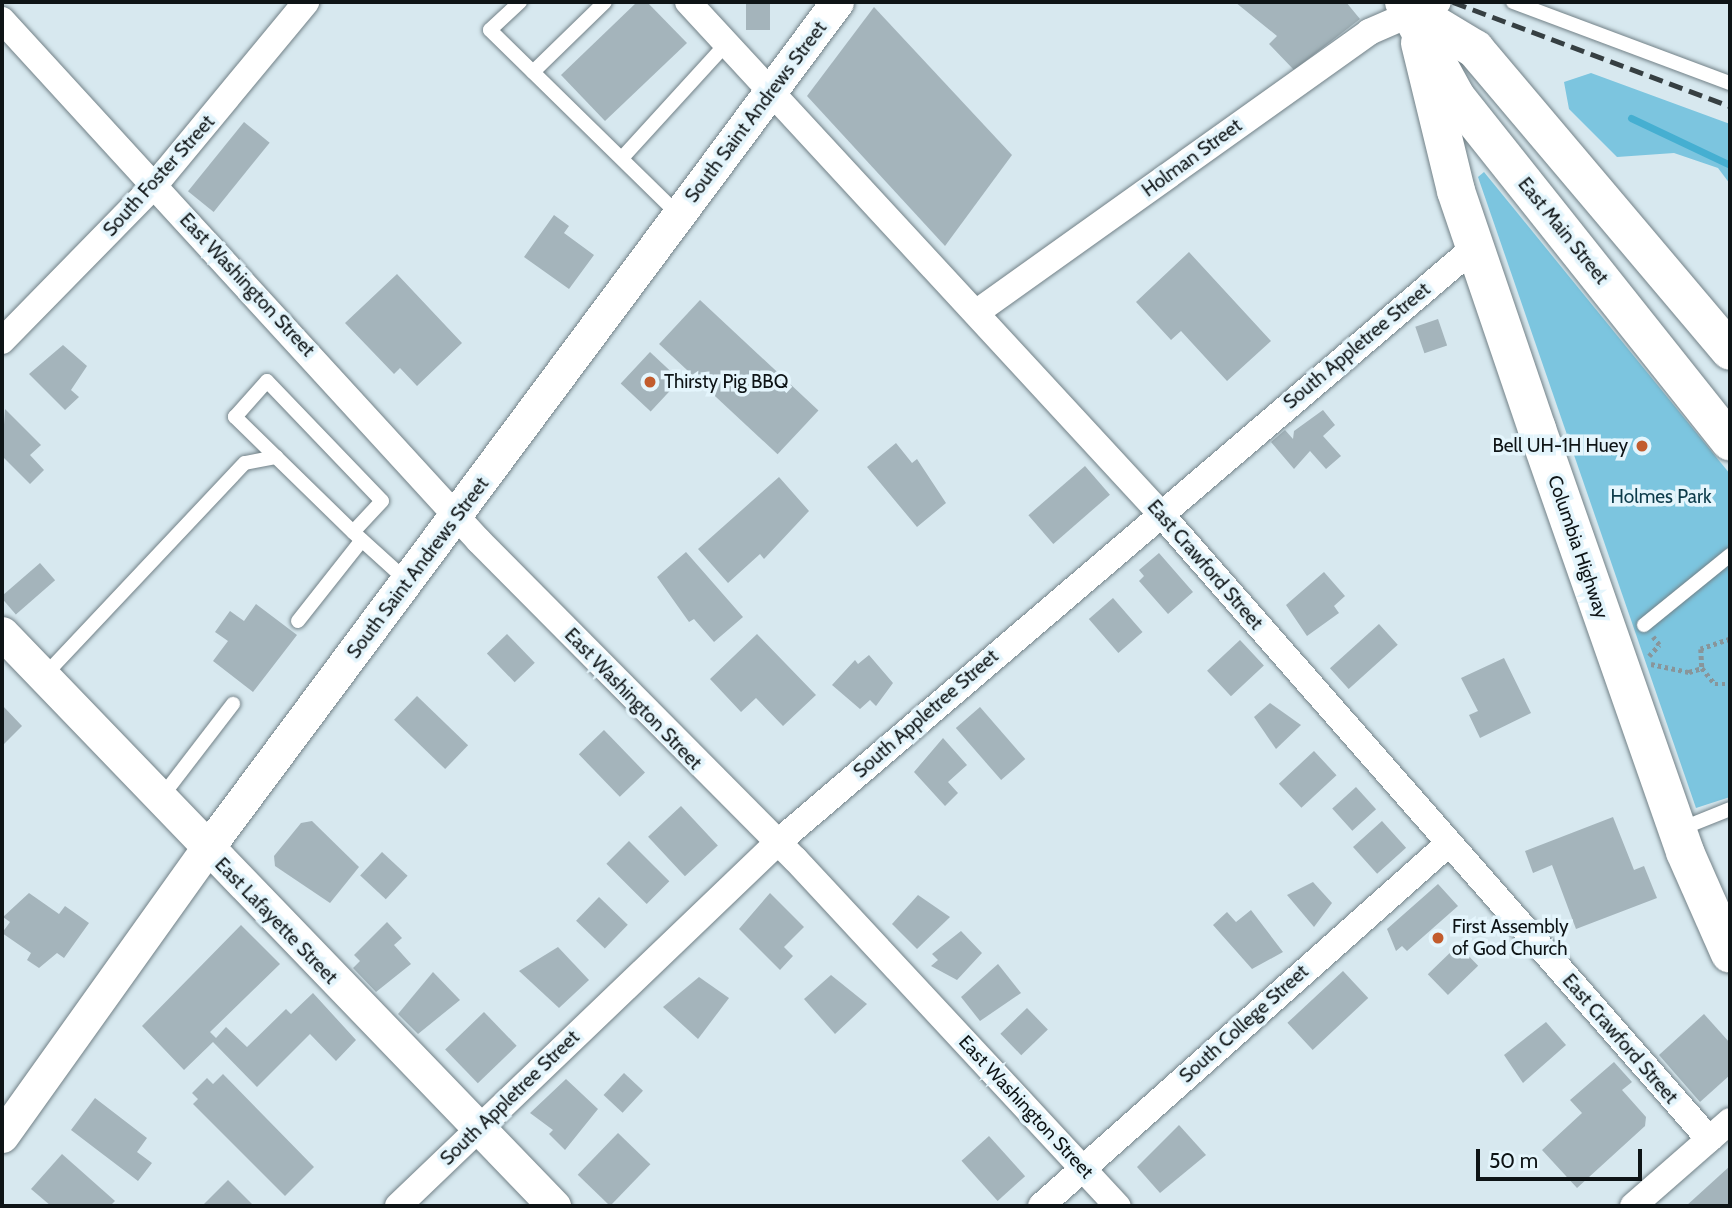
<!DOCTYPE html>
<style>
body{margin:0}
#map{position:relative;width:1732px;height:1208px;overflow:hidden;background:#d7e8ef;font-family:Cabin,sans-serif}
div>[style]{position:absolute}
.green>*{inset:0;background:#7cc5df}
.stream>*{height:7px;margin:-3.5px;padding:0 3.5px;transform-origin:3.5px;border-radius:3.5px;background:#46afd1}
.building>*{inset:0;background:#a4b4bb;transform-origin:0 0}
.path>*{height:4.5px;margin-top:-2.25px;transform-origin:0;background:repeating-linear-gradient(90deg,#88959a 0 3.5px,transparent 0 7px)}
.roads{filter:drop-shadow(0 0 2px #728187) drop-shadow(0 0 2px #728187)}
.service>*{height:14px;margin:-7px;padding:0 7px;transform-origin:7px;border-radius:7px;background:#fff}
.minor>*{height:26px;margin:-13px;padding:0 13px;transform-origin:13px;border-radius:13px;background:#fff}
.tertiary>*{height:33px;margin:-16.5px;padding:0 16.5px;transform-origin:16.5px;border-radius:16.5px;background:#fff}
.secondary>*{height:38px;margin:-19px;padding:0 19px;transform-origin:19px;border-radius:19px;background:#fff}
.primary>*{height:38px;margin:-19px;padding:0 19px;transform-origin:19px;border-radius:19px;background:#fff}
.rail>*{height:5px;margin-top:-2.5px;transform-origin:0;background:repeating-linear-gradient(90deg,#363f42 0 14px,transparent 0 21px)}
.dots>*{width:19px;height:19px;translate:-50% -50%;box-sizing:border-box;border:4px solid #e4f5fc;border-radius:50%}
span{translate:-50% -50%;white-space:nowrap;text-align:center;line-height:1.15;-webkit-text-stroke:7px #e4f5fc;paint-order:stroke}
.street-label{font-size:19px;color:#0e1416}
.poi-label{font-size:19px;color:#0e1416}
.left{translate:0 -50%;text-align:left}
.right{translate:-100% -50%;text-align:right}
.park-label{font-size:19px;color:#0c3b4a}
.frame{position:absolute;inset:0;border:4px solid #0e1416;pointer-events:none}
.scale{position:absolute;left:1476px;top:1149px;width:166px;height:32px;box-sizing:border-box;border:4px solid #0e1416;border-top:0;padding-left:9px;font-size:21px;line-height:24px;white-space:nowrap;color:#0e1416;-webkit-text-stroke:5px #e4f5fc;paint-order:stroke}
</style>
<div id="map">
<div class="green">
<div style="clip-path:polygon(1591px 73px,1730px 124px,1730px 184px,1718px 168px,1674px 153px,1617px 157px,1569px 109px,1564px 82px)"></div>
<div style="clip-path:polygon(1484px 172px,1730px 474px,1730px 797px,1696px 808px,1478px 177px)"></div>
</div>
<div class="stream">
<div style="left:1631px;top:118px;width:110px;rotate:25.4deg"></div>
</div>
<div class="building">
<div style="clip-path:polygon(637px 2px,647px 2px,687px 43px,605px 121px,561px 75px)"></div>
<div style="left:746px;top:2px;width:24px;height:28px"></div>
<div style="clip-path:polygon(1235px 2px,1346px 2px,1360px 19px,1294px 70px,1269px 44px,1277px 36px)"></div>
<div style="clip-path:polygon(874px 7px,1012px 155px,945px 246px,807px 96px)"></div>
<div style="left:244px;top:122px;width:33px;height:89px;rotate:39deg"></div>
<div style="clip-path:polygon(554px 215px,569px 226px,564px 233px,594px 255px,569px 289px,524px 257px)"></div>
<div style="clip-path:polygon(1189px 252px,1271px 341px,1227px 381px,1181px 331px,1171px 340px,1136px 302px)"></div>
<div style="clip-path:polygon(397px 274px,462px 343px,417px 386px,400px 368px,394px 374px,345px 323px)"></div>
<div style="left:700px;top:300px;width:162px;height:60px;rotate:43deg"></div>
<div style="left:1438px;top:319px;width:28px;height:24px;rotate:71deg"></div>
<div style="clip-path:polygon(63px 345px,87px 366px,71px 390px,79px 397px,65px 410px,29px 374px)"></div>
<div style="left:650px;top:352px;width:41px;height:43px;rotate:43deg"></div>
<div style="clip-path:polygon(5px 409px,41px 445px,30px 455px,44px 470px,30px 484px,2px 456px)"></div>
<div style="clip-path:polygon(1323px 410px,1335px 425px,1323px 436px,1341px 456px,1326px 469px,1310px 451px,1294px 469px,1271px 442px,1285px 430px,1293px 439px,1294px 431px)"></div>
<div style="clip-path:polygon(896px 443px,912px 463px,917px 459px,946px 503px,917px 527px,867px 467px)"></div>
<div style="left:1085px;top:466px;width:38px;height:75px;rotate:49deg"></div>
<div style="clip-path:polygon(779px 477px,809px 511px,764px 559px,760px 554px,728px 583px,698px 549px)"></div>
<div style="clip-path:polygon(686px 552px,743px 617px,714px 642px,694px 619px,689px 622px,657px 577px)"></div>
<div style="clip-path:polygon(1159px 553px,1193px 592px,1168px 614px,1139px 581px,1144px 576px,1139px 570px)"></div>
<div style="left:40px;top:563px;width:23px;height:52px;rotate:49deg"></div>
<div style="clip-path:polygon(1324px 572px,1345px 596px,1334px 606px,1339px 613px,1307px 636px,1286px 605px)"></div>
<div style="left:1113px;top:598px;width:45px;height:32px;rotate:49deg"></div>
<div style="clip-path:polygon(256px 604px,297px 635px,253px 692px,213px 661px,228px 641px,215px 632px,230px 611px,244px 621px)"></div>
<div style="left:1379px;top:624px;width:28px;height:66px;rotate:48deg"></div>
<div style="left:507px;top:634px;width:40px;height:28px;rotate:46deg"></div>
<div style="clip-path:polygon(757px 634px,816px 695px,783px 726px,756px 698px,741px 712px,710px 679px)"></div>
<div style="left:1240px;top:640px;width:35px;height:45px;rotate:47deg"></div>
<div style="clip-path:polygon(869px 655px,893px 683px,876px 706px,870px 700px,860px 709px,832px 685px,855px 660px,858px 664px)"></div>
<div style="clip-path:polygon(1504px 658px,1531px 713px,1480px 738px,1469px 715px,1478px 711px,1461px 678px)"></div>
<div style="left:417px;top:696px;width:71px;height:33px;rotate:44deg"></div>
<div style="clip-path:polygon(1270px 703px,1301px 725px,1276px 749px,1254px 717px)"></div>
<div style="clip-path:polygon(2px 705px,22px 726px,2px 746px)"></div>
<div style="left:980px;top:707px;width:69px;height:32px;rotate:49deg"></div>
<div style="left:604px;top:730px;width:59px;height:35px;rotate:46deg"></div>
<div style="clip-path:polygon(943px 738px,967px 765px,948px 782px,958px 793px,945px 806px,914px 772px)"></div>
<div style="left:1314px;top:751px;width:33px;height:48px;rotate:47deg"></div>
<div style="left:1356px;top:787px;width:30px;height:32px;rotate:48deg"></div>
<div style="left:681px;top:806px;width:54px;height:45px;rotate:47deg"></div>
<div style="clip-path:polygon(1613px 817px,1634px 870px,1644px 866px,1657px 898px,1576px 929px,1552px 865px,1533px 873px,1525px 851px)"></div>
<div style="clip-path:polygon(312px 821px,359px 867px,330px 903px,275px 866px,274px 856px,301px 823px)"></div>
<div style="left:1382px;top:821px;width:36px;height:39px;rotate:48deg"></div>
<div style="left:629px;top:841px;width:57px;height:32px;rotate:45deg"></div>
<div style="left:382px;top:852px;width:35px;height:32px;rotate:43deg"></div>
<div style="clip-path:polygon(1313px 882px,1332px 903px,1314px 927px,1287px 895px)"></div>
<div style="clip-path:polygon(1438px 884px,1458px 906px,1407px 951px,1402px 946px,1396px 951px,1387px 929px)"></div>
<div style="clip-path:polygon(29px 893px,59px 914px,65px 906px,89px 923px,64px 958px,57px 953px,39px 968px,27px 960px,31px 953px,2px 933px,10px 922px,3px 917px)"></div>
<div style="clip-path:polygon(770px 893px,804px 927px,784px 947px,793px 956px,780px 970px,739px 929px)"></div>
<div style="clip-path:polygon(918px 895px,950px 917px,917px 949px,892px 924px)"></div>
<div style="left:599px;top:897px;width:40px;height:33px;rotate:44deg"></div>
<div style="clip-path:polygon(1251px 910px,1283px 952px,1252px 969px,1213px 925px,1227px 912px,1236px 922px)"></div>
<div style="clip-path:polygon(387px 922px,402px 938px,394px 945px,411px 964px,376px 992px,353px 968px,360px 961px,354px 955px)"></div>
<div style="clip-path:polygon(241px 925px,280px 964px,210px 1032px,216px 1038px,226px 1027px,247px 1047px,286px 1009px,291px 1014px,313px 993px,356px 1040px,336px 1061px,310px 1034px,257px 1087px,213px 1042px,184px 1070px,142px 1026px)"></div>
<div style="clip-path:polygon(961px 931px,982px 953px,957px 980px,931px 966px,938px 960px,932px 954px)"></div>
<div style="left:1458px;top:945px;width:29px;height:42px;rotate:46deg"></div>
<div style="clip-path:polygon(558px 947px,589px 980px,559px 1008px,519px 971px)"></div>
<div style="clip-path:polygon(998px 964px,1021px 993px,980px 1021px,961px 997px)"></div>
<div style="left:1343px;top:971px;width:37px;height:76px;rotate:47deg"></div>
<div style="clip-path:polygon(433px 972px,460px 1000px,418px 1034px,398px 1014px)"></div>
<div style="clip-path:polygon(831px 975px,867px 1004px,835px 1034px,804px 999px)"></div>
<div style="clip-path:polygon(699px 977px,729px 998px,698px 1039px,663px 1007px)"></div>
<div style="left:1027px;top:1008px;width:30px;height:37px;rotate:46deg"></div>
<div style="left:484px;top:1012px;width:47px;height:54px;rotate:46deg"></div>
<div style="clip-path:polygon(1704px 1014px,1730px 1043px,1730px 1075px,1700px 1102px,1659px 1055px)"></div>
<div style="clip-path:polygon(1546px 1022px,1566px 1045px,1523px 1083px,1504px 1055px)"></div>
<div style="clip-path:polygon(1614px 1062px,1632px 1082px,1622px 1090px,1646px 1117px,1645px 1126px,1577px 1188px,1542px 1150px,1582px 1113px,1570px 1100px)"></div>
<div style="left:624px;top:1073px;width:26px;height:30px;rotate:43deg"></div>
<div style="clip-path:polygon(223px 1074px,314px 1167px,285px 1196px,193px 1104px,198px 1099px,192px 1093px,207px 1078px,213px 1084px)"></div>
<div style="clip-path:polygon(566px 1079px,598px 1109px,565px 1150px,549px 1134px,553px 1130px,530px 1113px)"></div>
<div style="clip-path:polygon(95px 1098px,147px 1138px,137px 1152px,152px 1163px,138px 1181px,71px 1130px)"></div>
<div style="clip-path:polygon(1179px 1125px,1206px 1155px,1160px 1193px,1137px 1167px)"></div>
<div style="left:618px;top:1133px;width:45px;height:58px;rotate:44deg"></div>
<div style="left:989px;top:1136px;width:54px;height:37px;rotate:48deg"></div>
<div style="clip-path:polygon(62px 1154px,115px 1201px,110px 1206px,51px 1206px,31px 1189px)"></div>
<div style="clip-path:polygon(1730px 1166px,1730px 1206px,1686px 1206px)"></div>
<div style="clip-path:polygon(228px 1180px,254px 1206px,202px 1206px)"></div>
</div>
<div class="path">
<div style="left:1730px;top:639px;width:31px;rotate:161deg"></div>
<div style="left:1701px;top:649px;width:19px;rotate:87deg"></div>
<div style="left:1702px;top:668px;width:21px;rotate:51deg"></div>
<div style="left:1715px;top:684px;width:15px"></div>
<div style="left:1649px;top:656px;width:15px;rotate:-48deg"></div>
<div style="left:1659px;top:645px;width:10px;rotate:-127deg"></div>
<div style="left:1651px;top:664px;width:39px;rotate:12deg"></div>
<div style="left:1689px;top:672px;width:14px;rotate:-17deg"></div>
</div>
<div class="roads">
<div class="service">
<div style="left:520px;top:2px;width:41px;rotate:137deg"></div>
<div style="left:490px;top:30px;width:264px;rotate:44.4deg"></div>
<div style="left:1513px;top:2px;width:232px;rotate:20.5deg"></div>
<div style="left:533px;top:72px;width:100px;rotate:-44.2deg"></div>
<div style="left:622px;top:158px;width:154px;rotate:-47.6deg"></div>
<div style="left:353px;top:532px;width:165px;rotate:-135.7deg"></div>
<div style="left:235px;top:417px;width:48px;rotate:-48.4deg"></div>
<div style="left:267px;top:381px;width:166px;rotate:46.2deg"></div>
<div style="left:382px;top:501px;width:42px;rotate:133.1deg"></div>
<div style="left:353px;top:532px;width:73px;rotate:42.2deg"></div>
<div style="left:298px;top:621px;width:103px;rotate:-51.7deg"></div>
<div style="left:1644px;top:625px;width:111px;rotate:-39.1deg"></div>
<div style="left:43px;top:677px;width:294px;rotate:-46.7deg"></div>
<div style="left:245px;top:463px;width:32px;rotate:-11deg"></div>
<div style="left:160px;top:799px;width:120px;rotate:-52.5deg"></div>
<div style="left:1678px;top:830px;width:56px;rotate:-22deg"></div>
</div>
<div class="minor">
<div style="left:688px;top:2px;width:696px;rotate:47.27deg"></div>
<div style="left:1160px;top:513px;width:833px;rotate:48.75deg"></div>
<div style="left:2px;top:20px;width:706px;rotate:47.52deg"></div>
<div style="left:479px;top:541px;width:448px;rotate:45.2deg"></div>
<div style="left:795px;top:859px;width:474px;rotate:47.1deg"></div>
<div style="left:977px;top:312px;width:482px;rotate:-35.5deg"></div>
<div style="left:1369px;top:32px;width:75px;rotate:-23.5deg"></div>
<div style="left:2px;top:341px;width:217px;rotate:-45.6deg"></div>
<div style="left:154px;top:186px;width:239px;rotate:-50.4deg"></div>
<div style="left:398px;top:1206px;width:525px;rotate:-43.76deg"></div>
<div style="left:777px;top:843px;width:919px;rotate:-40.5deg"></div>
<div style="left:1041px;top:1206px;width:545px;rotate:-41.65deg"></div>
<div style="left:1633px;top:1206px;width:129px;rotate:-41.2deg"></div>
</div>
<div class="tertiary">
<div style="left:2px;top:633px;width:796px;rotate:46.07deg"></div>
<div style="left:2px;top:1136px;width:351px;rotate:-54.5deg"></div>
<div style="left:206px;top:850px;width:1057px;rotate:-53.35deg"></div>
</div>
<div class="secondary">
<div style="left:1420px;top:43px;width:152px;rotate:76.3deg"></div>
<div style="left:1456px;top:191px;width:251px;rotate:71.2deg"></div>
<div style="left:1537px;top:429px;width:448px;rotate:70.7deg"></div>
<div style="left:1685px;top:852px;width:111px;rotate:66.2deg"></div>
</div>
<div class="primary">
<div style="left:1404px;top:2px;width:108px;rotate:61.3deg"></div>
<div style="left:1456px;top:97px;width:440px;rotate:51.5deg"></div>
<div style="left:1412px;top:11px;width:74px;rotate:31.1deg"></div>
<div style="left:1475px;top:49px;width:395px;rotate:49.8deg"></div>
</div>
</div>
<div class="rail">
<div style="left:1453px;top:2px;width:296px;rotate:20.6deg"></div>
</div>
<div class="dots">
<div style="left:650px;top:382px;background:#c25c2d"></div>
<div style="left:1642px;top:446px;background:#c25c2d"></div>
<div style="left:1438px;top:938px;background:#c25c2d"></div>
</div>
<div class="street-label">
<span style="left:756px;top:112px;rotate:-53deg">South Saint Andrews Street</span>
<span style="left:1192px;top:158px;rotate:-36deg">Holman Street</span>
<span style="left:159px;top:176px;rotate:-48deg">South Foster Street</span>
<span style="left:1563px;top:231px;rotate:51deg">East Main Street</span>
<span style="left:247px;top:285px;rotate:47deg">East Washington Street</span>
<span style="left:1357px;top:346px;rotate:-40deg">South Appletree Street</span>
<span style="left:1578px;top:547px;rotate:71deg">Columbia Highway</span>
<span style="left:1205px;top:565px;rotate:49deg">East Crawford Street</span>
<span style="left:418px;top:568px;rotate:-53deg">South Saint Andrews Street</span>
<span style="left:633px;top:699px;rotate:46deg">East Washington Street</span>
<span style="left:926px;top:714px;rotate:-41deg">South Appletree Street</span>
<span style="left:276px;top:921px;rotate:46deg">East Lafayette Street</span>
<span style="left:1244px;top:1024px;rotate:-42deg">South College Street</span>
<span style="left:1620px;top:1039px;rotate:49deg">East Crawford Street</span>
<span style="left:510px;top:1098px;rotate:-44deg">South Appletree Street</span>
<span style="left:1026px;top:1107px;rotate:47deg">East Washington Street</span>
</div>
<div class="poi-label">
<span class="left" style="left:664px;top:382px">Thirsty Pig BBQ</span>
<span class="right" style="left:1628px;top:446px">Bell UH-1H Huey</span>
<span class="left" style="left:1452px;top:938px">First Assembly<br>of God Church</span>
</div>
<div class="park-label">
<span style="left:1661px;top:497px">Holmes Park</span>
</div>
<div class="frame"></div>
<div class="scale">50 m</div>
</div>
